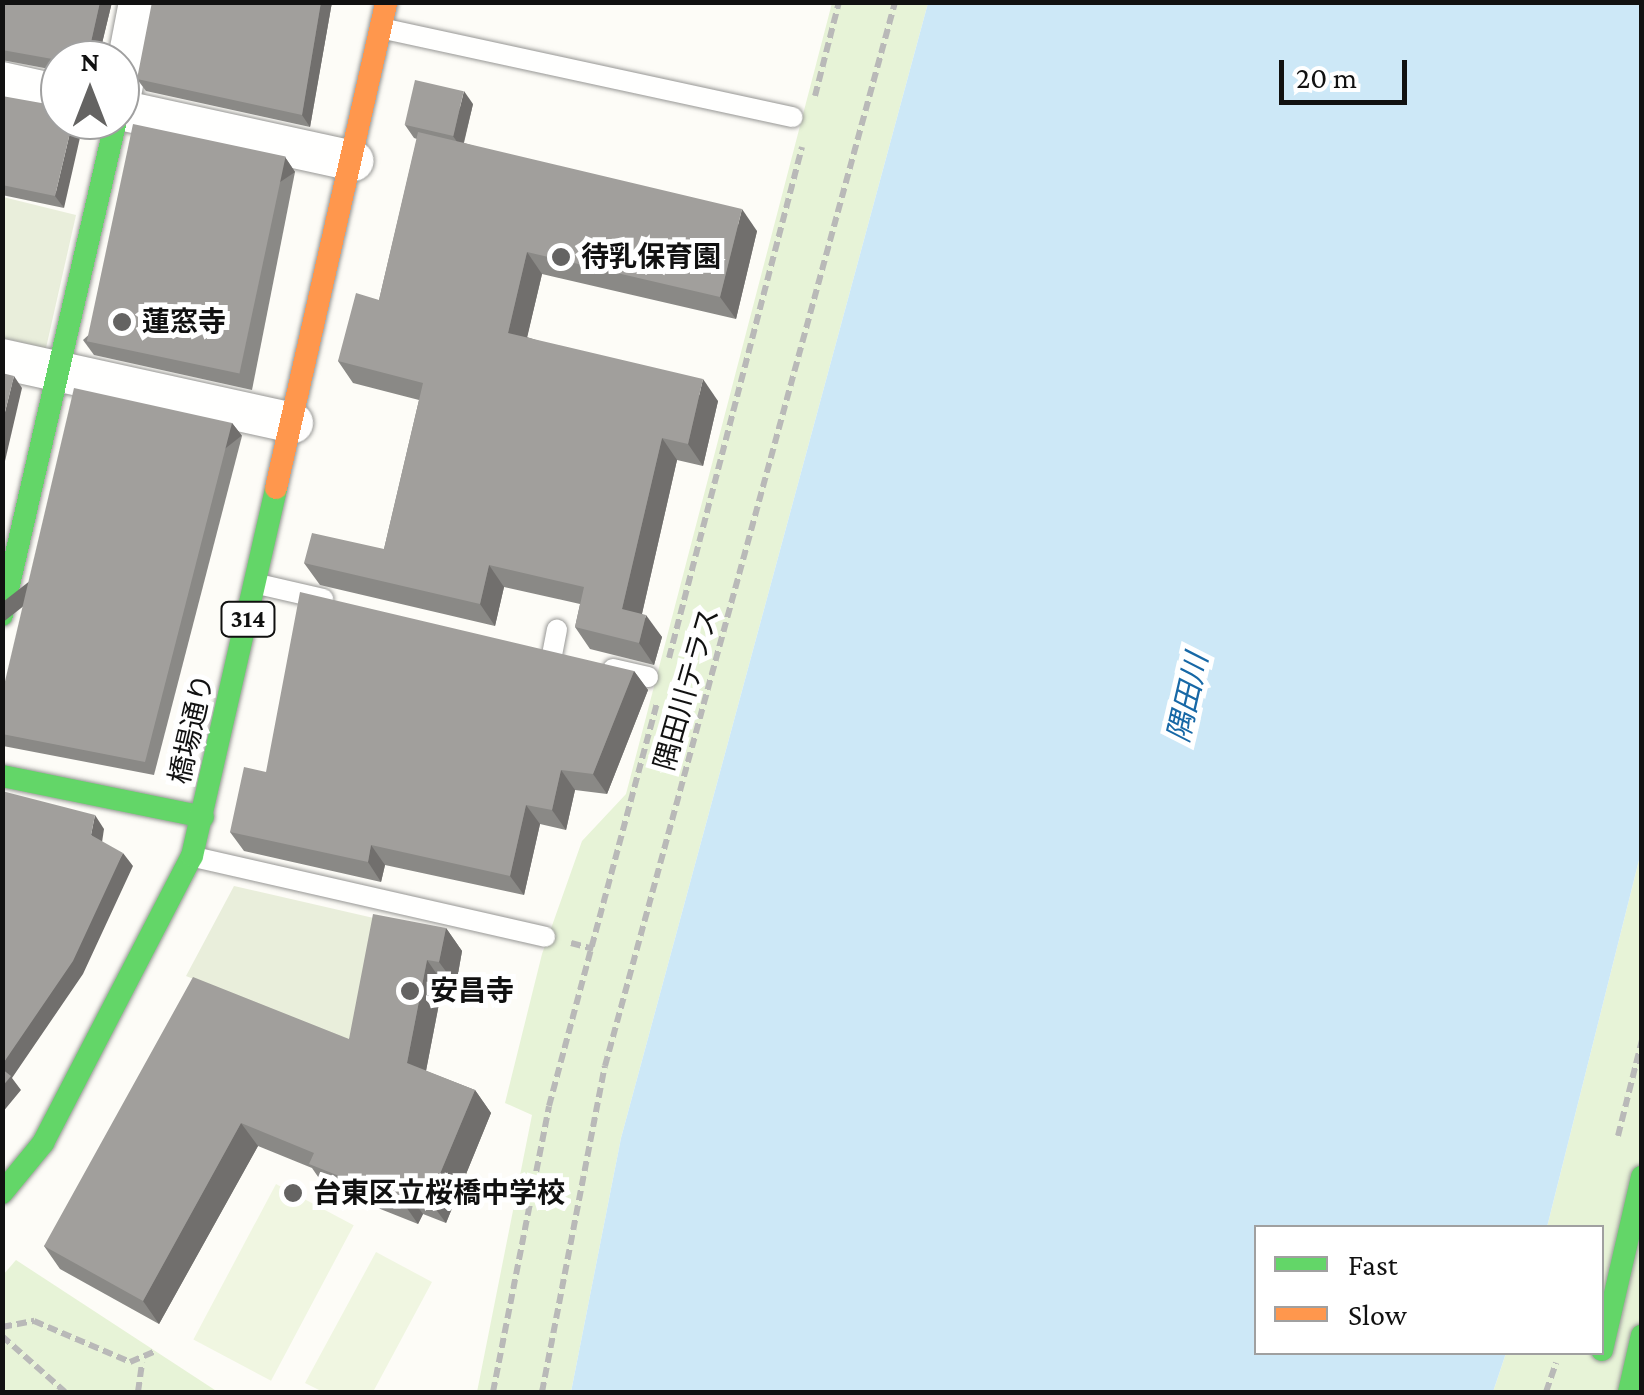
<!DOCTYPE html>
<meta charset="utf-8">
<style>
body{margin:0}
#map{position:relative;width:1644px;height:1395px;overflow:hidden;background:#fdfcf7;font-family:"Crimson Pro","Noto Sans JP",serif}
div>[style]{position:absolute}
.green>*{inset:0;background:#e7f3d7}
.cemetery>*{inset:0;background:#e9eedb}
.pitch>*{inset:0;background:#f0f6e1;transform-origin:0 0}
.water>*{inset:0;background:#cde8f7}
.path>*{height:6px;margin-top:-3px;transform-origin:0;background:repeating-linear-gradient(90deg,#b9b9b8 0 10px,transparent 0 15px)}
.roads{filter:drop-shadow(0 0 2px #979795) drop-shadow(0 0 2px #979795)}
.lane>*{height:20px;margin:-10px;padding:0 10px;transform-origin:10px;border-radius:10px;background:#fffffe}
.street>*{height:40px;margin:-20px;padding:0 20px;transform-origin:20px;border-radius:20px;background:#fffffe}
.fast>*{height:22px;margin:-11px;padding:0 11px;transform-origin:11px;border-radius:11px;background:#63d668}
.slow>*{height:22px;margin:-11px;padding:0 11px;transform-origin:11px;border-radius:11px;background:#ff974d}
.wall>*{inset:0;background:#8a8986}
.shaded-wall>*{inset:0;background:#716f6d;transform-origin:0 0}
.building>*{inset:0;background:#a19f9c;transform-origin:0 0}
.dots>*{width:28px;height:28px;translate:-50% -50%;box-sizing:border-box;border:5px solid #fff;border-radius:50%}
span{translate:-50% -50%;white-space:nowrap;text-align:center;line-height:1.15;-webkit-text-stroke:10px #fff;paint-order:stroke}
.shield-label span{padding:2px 8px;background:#fff;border:2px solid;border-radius:8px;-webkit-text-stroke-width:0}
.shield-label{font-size:25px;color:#111;font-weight:700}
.poi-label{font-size:28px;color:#111;font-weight:700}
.left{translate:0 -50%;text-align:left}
.street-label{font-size:28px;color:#111}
.water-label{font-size:30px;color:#1768a6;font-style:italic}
.frame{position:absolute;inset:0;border:5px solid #111;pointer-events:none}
.legend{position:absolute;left:1254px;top:1225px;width:350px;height:130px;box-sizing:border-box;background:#fff;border:2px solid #a0a0a0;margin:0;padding:12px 18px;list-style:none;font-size:30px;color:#111}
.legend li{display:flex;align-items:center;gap:20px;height:50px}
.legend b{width:50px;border:2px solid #a0a0a0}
.north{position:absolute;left:40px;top:40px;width:100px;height:100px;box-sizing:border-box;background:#fff;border:2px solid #a0a0a0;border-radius:50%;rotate:0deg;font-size:28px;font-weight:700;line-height:40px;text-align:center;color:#111}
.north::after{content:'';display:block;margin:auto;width:35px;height:45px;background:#646362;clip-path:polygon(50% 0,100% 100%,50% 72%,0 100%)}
.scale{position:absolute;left:1279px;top:60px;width:128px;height:45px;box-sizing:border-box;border:5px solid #111;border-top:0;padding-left:12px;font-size:30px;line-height:35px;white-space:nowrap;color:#111;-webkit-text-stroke:8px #fff;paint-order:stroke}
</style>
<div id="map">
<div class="green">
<div style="clip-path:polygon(832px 3px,928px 3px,621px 1138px,571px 1392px,477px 1392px,532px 1115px,505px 1103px,542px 954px,582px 841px,626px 794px)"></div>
<div style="clip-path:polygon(1641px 852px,1641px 1392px,1493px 1392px,1506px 1353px,1602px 1352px,1602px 1228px,1547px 1227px)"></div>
<div style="clip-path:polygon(16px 1260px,218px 1392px,3px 1392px,3px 1275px)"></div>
</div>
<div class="cemetery">
<div style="clip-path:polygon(3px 197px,76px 215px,46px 348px,3px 338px)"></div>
<div style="clip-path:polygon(234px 886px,391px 922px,365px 1047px,186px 976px)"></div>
</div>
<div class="pitch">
<div style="left:276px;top:1184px;width:88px;height:176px;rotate:28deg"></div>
<div style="clip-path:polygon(376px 1252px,432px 1282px,373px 1392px,323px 1392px,305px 1383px)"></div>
</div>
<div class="water">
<div style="clip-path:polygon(928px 3px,1641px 3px,1641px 852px,1547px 1227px,1256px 1228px,1256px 1352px,1506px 1353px,1493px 1392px,571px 1392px,621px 1138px)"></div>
</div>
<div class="path">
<div style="left:815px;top:96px;width:97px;rotate:-75.7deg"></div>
<div style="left:669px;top:658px;width:528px;rotate:-75.41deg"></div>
<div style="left:571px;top:943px;width:23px;rotate:15deg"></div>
<div style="left:1618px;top:1136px;width:99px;rotate:-76deg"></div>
<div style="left:2px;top:1327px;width:33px;rotate:-11deg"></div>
<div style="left:34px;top:1321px;width:104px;rotate:23.1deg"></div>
<div style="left:130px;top:1362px;width:28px;rotate:-23deg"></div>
<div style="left:2px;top:1336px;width:84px;rotate:41.6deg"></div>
<div style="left:138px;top:1392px;width:30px;rotate:-82deg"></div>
<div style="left:493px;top:1392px;width:291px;rotate:-78.9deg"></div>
<div style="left:549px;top:1106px;width:416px;rotate:-75deg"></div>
<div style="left:542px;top:1392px;width:332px;rotate:-79.1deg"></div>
<div style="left:605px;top:1066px;width:1103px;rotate:-74.75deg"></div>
<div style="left:1546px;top:1392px;width:31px;rotate:-71deg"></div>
</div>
<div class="roads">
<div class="lane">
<div style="left:385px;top:29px;width:417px;rotate:12.2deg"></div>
<div style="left:258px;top:584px;width:67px;rotate:13deg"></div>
<div style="left:552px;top:655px;width:26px;rotate:-79deg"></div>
<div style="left:613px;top:669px;width:36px;rotate:13deg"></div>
<div style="left:194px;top:857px;width:360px;rotate:12.8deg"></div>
</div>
<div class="street">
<div style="left:2px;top:82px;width:59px;rotate:12.6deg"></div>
<div style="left:120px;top:100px;width:100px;rotate:-79deg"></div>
<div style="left:120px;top:110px;width:239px;rotate:12.3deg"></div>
<div style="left:2px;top:359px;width:298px;rotate:12.4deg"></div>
</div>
<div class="fast">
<div style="left:2px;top:615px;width:508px;rotate:-77.03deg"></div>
<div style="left:2px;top:776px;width:205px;rotate:11.5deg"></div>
<div style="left:2px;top:1193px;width:65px;rotate:-50.6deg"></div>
<div style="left:43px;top:1143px;width:323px;rotate:-62.6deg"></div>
<div style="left:192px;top:856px;width:377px;rotate:-77.1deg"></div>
<div style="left:1602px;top:1350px;width:178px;rotate:-77deg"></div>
<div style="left:1629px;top:1392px;width:58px;rotate:-77.2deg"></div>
</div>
<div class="slow">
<div style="left:276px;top:488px;width:498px;rotate:-77.2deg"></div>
</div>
</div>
<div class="wall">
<div style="clip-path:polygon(2px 2px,112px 2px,98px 60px,60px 60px,60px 71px,2px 60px)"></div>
<div style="clip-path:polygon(332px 2px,310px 127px,146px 91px,137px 79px,213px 5px)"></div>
<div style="clip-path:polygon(2px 96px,64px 208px,2px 195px)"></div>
<div style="clip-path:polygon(473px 104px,464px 143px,757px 231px,736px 319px,542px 274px,527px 337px,718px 401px,703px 466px,677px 460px,642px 614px,662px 637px,654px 665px,590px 649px,575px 627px,580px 604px,504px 587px,495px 626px,320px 585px,304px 563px,384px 549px,419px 400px,353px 383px,338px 361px,379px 300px,417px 139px,414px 138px,405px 125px)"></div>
<div style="clip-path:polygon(285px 157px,295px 172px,252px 390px,94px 355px,83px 340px)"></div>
<div style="clip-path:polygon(232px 423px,242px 436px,154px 775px,3px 746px,2px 694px)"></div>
<div style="clip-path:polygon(634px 671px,648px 690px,607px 794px,575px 790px,566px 830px,540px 824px,524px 895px,385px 865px,381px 882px,244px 851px,230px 832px)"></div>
<div style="clip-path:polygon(446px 928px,462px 951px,456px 985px,443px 983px,426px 1071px,475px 1090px,491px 1113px,446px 1223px,423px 1214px,418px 1224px,325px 1187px,312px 1168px,258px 1146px,159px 1324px,60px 1269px,44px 1246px,349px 1039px)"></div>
</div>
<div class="shaded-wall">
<div style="clip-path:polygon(100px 2px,112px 2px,98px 60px,87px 60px)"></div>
<div style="clip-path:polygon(321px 2px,332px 2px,310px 127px,302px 115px)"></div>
<div style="clip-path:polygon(464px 91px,473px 104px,462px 149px,453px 136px)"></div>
<div style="clip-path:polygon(73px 120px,84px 120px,64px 208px,55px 196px)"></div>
<div style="left:285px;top:157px;width:18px;height:222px;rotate:56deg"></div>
<div style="clip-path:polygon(742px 209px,757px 231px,736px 319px,720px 297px)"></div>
<div style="clip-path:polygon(527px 252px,542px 274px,523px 355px,508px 333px)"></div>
<div style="clip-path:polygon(14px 376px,22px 388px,2px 474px,2px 424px)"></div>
<div style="clip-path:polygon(703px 379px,718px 401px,703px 466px,688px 444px)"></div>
<div style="left:232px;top:423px;width:16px;height:350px;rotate:52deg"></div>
<div style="clip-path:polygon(662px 438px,677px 460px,638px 631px,622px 609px)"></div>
<div style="clip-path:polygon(489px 565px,504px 587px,495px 626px,480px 604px)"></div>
<div style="clip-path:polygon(646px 615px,662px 637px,654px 665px,639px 643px)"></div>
<div style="clip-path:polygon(634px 671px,648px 690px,607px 794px,593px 774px)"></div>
<div style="clip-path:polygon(561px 770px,575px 790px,566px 830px,552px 810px)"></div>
<div style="clip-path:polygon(526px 805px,540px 824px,524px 895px,510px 876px)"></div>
<div style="clip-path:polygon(95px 815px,104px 829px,101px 849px,91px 835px)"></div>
<div style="clip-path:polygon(371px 845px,385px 865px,381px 882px,368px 862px)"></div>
<div style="clip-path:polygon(123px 853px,133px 866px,83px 974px,12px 1078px,21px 1090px,2px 1113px,2px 1065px)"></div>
<div style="clip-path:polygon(446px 928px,462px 951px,456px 985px,439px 962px)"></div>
<div style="clip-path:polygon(427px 960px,443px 983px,423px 1086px,407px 1063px)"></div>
<div style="clip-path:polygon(475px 1090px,491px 1113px,446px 1223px,429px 1200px)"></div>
<div style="clip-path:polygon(241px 1123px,258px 1146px,159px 1324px,143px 1301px)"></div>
<div style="clip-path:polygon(406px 1191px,423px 1214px,418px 1224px,402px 1201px)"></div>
</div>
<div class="building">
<div style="clip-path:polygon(2px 2px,100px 2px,87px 60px,60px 60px,60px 64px,58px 60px,2px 50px)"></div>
<div style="clip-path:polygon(152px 2px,201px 2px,213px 5px,214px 2px,321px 2px,302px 115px,137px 79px)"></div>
<div style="left:415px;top:80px;width:50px;height:46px;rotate:13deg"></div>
<div style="clip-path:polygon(2px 96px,58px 106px,60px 103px,60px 120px,73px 120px,55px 196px,2px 185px)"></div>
<div style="left:133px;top:124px;width:156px;height:222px;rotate:12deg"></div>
<div style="clip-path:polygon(418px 132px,742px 209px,720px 297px,527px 252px,508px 333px,703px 379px,688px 444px,662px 438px,622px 609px,646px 615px,639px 643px,575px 627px,584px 587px,489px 565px,480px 604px,304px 563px,312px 533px,384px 549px,423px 383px,338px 361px,356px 293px,379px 300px)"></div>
<div style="clip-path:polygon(2px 373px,14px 376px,2px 424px)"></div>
<div style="clip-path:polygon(74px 388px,232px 423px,145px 762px,2px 734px,2px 694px)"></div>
<div style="clip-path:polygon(300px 592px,634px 671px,593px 774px,561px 770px,552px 810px,526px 805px,510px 876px,371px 845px,368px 862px,230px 832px,244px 767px,266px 772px)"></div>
<div style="clip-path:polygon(2px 791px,95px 815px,91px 835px,123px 853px,73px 961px,2px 1065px)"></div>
<div style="clip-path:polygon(373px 914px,446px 928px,439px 962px,427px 960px,407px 1063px,475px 1090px,429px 1200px,406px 1191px,402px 1201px,309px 1164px,314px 1153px,241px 1123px,143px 1301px,44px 1246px,193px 977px,349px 1039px)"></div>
<div style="clip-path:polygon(2px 1069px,11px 1076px,2px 1087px)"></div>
</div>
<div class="dots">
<div style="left:561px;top:257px;background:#646362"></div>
<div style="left:122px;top:322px;background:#646362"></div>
<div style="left:410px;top:991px;background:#646362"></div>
<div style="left:293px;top:1193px;background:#646362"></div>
</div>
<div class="shield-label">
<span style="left:248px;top:619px">314</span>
</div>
<div class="poi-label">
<span class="left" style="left:581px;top:257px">待乳保育園</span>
<span class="left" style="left:142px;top:322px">蓮窓寺</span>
<span class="left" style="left:430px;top:991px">安昌寺</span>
<span class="left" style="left:313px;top:1193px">台東区立桜橋中学校</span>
</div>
<div class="street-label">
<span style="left:687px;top:689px;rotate:-74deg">隅田川テラス</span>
<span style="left:192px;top:729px;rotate:-77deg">橋場通り</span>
</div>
<div class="water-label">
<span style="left:1188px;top:698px;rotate:-77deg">隅田川</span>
</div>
<div class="frame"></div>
<ul class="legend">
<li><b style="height:12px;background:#63d668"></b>Fast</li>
<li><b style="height:12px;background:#ff974d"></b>Slow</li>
</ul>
<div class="north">N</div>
<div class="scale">20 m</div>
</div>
